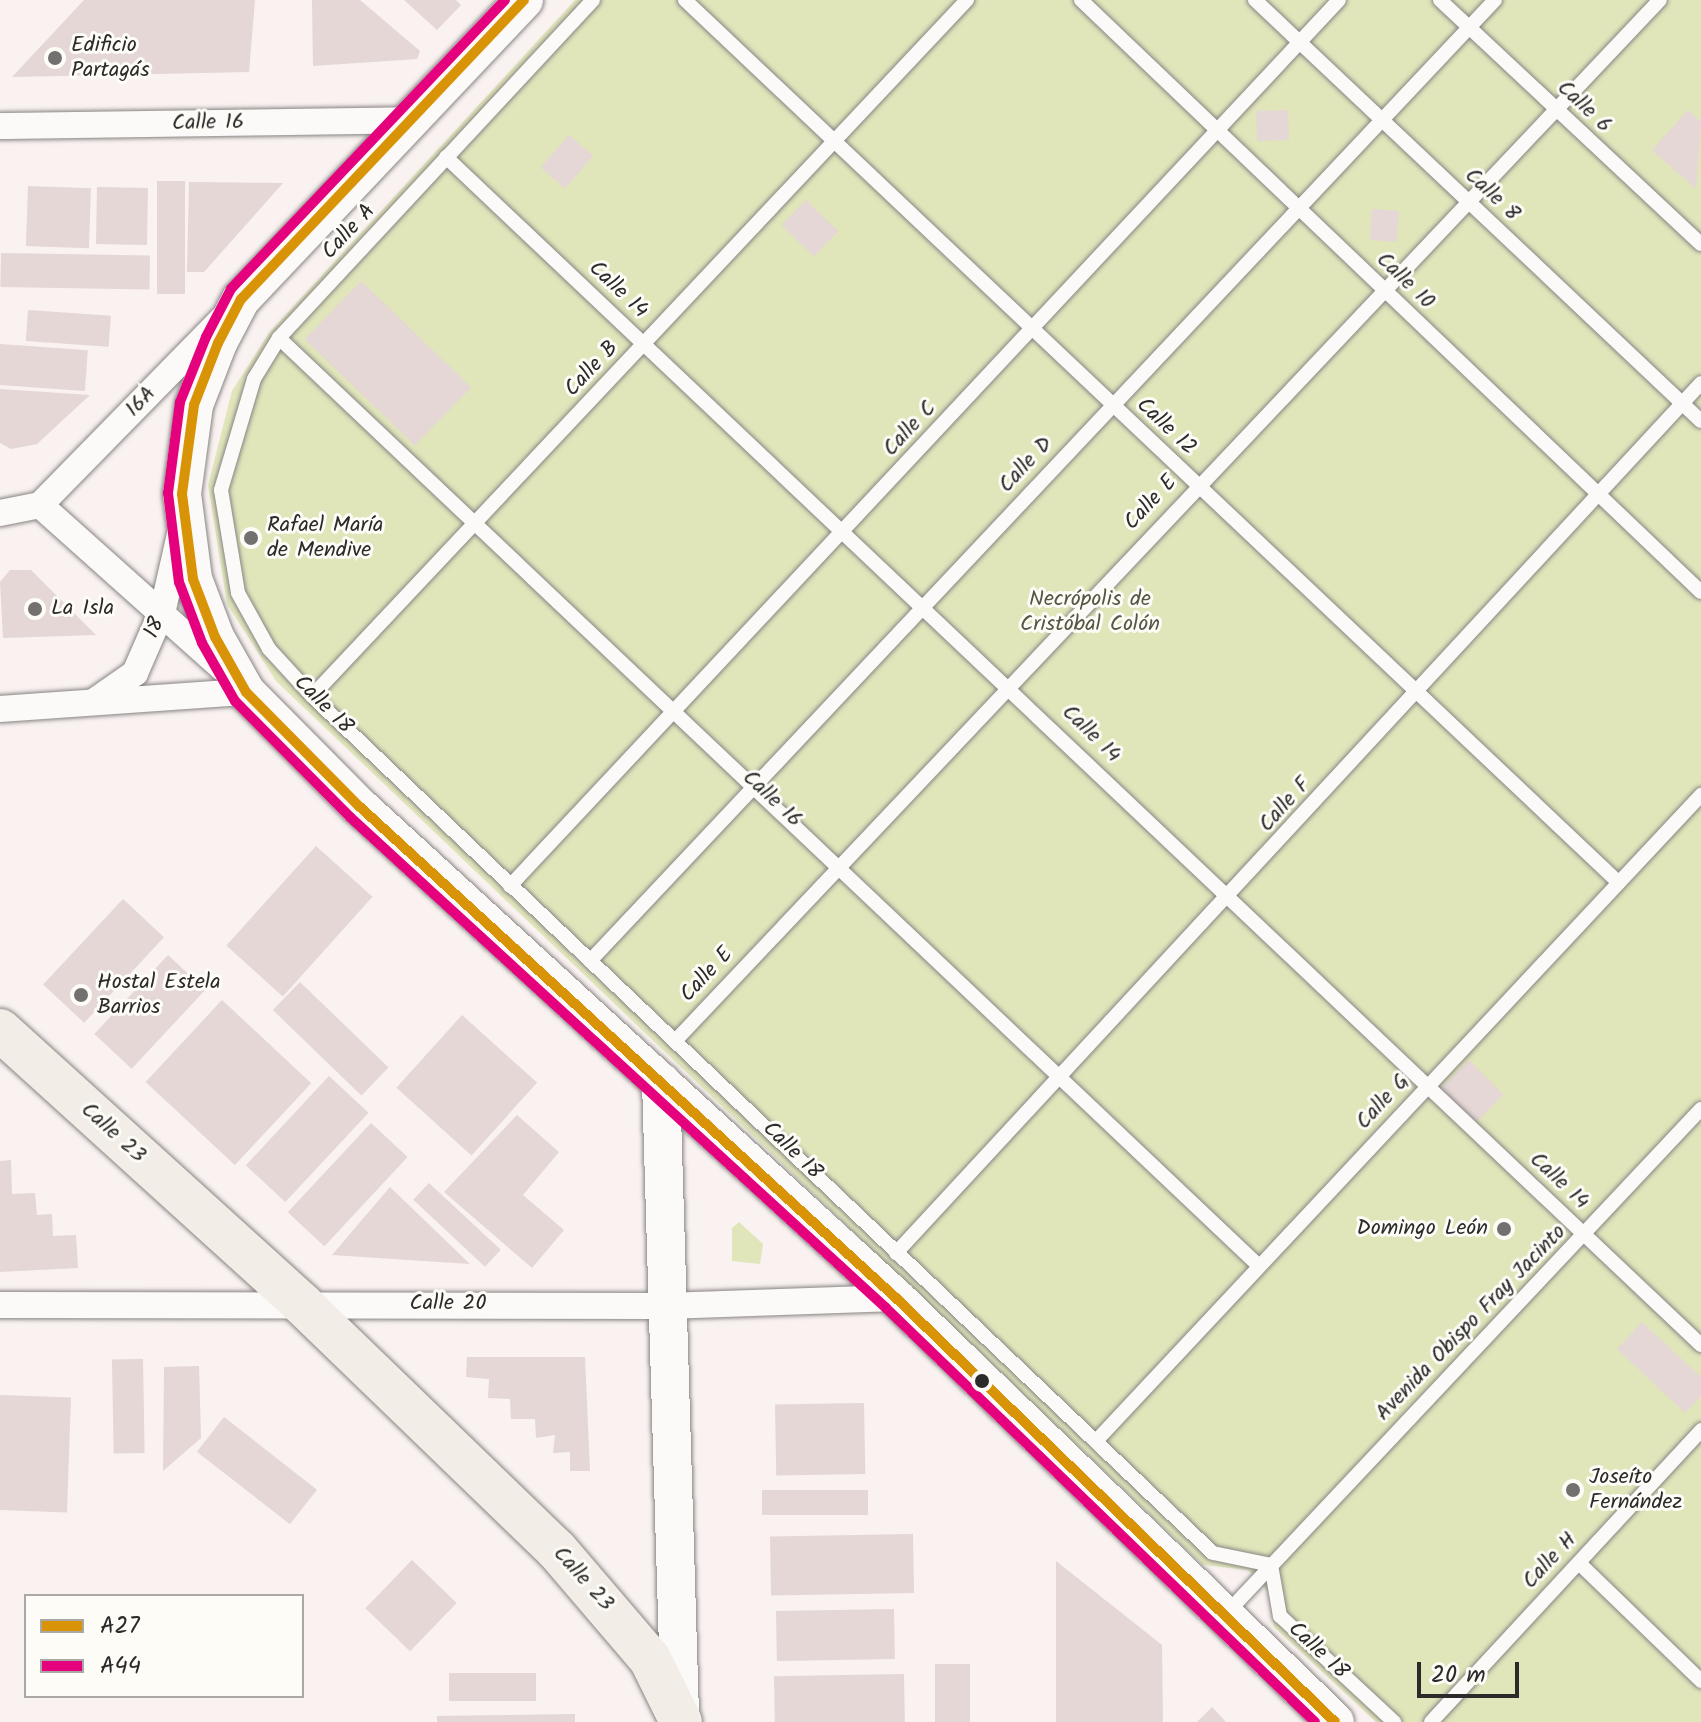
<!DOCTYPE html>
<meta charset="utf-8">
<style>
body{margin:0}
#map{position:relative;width:1701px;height:1722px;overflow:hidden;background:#f9f2f0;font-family:Kalam,sans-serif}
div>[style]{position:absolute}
.green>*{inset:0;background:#e1e5ba}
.building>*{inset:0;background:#e4d7d5;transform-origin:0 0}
.roads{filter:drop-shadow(0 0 2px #888584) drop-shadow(0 0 2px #888584)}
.lane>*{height:14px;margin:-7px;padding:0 7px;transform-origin:7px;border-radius:7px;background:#fbfaf8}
.street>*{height:26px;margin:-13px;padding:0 13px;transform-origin:13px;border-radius:13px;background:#fbfaf8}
.secondary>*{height:38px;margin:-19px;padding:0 19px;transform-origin:19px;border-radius:19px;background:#fbfaf8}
.primary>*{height:42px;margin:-21px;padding:0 21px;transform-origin:21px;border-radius:21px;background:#f2ede6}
.bus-1>*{height:10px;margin:-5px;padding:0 5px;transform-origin:5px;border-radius:5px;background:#d89406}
.bus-2>*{height:10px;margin:-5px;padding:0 5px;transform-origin:5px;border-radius:5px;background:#e5007d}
.dots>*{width:22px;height:22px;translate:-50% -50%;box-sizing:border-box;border:4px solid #fdfcf7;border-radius:50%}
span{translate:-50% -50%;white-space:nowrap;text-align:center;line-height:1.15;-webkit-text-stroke:6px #fdfcf7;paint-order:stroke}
.poi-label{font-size:22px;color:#2b2b2b}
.left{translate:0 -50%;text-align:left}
.right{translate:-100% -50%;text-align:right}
.street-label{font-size:22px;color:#2b2b2b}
.park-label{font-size:22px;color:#545744}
.legend{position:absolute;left:24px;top:1594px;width:280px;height:104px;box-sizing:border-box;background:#fdfcf7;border:2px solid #a9a8a5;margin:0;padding:10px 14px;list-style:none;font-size:24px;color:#2b2b2b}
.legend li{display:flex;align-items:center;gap:16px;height:40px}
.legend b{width:40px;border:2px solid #a9a8a5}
.scale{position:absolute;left:1417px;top:1662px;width:102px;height:36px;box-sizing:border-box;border:4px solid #2b2b2b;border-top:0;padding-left:10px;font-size:24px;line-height:28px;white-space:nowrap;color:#2b2b2b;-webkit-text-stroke:6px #fdfcf7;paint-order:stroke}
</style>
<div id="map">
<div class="green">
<div style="clip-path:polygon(575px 0,1701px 0,1701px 1722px,1376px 1722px,1274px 1627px,1268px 1592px,1248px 1570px,1203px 1565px,276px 681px,227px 604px,208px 485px,232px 391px,269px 333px)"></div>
<div style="clip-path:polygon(739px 1222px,763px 1244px,760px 1264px,732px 1261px,732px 1228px)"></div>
</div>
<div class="building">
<div style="clip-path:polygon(84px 0,255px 0,249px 72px,12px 77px)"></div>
<div style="clip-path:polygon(312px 0,360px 0,420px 51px,417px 59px,313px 66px)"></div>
<div style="clip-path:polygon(404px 0,456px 0,461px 5px,437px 30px)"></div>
<div style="left:1288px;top:110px;width:30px;height:32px;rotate:88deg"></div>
<div style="clip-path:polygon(1688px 110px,1701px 122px,1696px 189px,1652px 150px)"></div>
<div style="left:569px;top:135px;width:32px;height:43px;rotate:41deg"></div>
<div style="left:157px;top:181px;width:28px;height:113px"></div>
<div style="clip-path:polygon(189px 182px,283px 183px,204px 272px,187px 272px)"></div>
<div style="left:28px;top:186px;width:63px;height:60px;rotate:2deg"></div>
<div style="left:97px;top:187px;width:51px;height:57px;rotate:1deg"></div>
<div style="left:806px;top:200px;width:45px;height:35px;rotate:44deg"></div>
<div style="left:1372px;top:209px;width:27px;height:31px;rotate:4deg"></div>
<div style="left:1px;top:253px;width:149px;height:34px;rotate:1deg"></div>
<div style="left:361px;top:281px;width:153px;height:81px;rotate:44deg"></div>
<div style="left:28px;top:310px;width:83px;height:31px;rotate:4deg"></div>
<div style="left:0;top:344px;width:88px;height:41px;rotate:4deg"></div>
<div style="clip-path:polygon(0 389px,90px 395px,37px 444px,11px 449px,0 443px)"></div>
<div style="clip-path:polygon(10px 570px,31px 570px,96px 635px,3px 638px,0 582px)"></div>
<div style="left:316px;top:846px;width:76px;height:134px;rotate:42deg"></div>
<div style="left:123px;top:899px;width:56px;height:117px;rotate:43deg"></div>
<div style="left:168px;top:955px;width:51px;height:108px;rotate:43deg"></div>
<div style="left:300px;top:982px;width:123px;height:39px;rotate:44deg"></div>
<div style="left:222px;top:1000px;width:122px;height:112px;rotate:43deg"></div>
<div style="left:462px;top:1015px;width:101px;height:98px;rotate:42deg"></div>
<div style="left:1469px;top:1060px;width:49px;height:41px;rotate:45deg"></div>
<div style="left:329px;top:1076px;width:54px;height:122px;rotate:43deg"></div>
<div style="clip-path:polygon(517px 1115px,559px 1152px,523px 1195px,564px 1230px,532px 1268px,444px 1192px)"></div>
<div style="left:371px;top:1123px;width:50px;height:122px;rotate:43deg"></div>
<div style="clip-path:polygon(11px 1160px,12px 1194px,35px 1193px,37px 1215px,52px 1214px,53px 1236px,76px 1235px,78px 1268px,0 1272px,0 1161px)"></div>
<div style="left:429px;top:1183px;width:98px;height:23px;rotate:43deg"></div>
<div style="clip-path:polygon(390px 1187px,470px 1264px,332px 1255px)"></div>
<div style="clip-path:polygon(1642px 1322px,1701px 1377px,1701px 1396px,1685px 1413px,1617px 1349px)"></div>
<div style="clip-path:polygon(467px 1357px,585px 1357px,590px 1471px,570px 1471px,570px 1452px,553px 1453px,555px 1435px,536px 1438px,535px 1419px,511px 1419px,510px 1399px,488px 1398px,489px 1379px,466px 1377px)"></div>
<div style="left:143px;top:1359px;width:94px;height:31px;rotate:89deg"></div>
<div style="clip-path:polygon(199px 1366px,201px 1438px,163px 1471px,164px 1367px)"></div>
<div style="left:0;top:1395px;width:71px;height:115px;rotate:2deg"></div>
<div style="left:864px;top:1403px;width:71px;height:89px;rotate:89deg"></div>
<div style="left:224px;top:1417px;width:118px;height:44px;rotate:38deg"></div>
<div style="left:868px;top:1490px;width:25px;height:106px;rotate:90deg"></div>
<div style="left:913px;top:1534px;width:59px;height:143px;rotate:89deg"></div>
<div style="left:412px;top:1560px;width:62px;height:67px;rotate:44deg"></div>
<div style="clip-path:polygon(1056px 1561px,1162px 1645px,1163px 1722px,1056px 1722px)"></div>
<div style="left:894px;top:1609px;width:50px;height:118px;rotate:89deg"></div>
<div style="left:935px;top:1664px;width:35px;height:58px"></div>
<div style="left:536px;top:1673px;width:28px;height:87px;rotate:90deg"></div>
<div style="left:904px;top:1674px;width:48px;height:130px;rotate:89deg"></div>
<div style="clip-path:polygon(1212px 1707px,1226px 1722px,1197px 1722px)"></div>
<div style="clip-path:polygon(575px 1714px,575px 1722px,437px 1722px,437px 1716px)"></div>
</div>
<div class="roads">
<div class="lane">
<div style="left:593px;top:0;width:461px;rotate:132.9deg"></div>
<div style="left:279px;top:338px;width:48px;rotate:121.4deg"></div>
<div style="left:254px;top:379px;width:116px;rotate:106.6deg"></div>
<div style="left:221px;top:490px;width:104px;rotate:80.6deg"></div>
<div style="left:238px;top:593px;width:64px;rotate:61deg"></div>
<div style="left:269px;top:649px;width:64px;rotate:47.5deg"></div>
<div style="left:312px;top:696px;width:1243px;rotate:43.57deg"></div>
<div style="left:1213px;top:1553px;width:59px;rotate:11.7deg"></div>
<div style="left:685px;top:0;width:1285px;rotate:43.39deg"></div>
<div style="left:1081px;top:0;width:857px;rotate:43.68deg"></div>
<div style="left:1255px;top:0;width:613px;rotate:43.35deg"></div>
<div style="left:1440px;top:0;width:357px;rotate:43.1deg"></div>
<div style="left:446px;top:157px;width:1728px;rotate:43.43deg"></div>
<div style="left:279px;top:338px;width:1350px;rotate:43.44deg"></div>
<div style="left:312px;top:696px;width:956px;rotate:-46.74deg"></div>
<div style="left:510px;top:886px;width:1213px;rotate:-46.9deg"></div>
<div style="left:590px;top:961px;width:1320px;rotate:-46.72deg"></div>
<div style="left:677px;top:1039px;width:1430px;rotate:-46.59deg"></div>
<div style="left:896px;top:1253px;width:1185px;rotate:-47.22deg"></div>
<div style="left:1097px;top:1440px;width:884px;rotate:-46.88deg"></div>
<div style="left:1579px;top:1563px;width:170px;rotate:44deg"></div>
<div style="left:1271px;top:1565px;width:52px;rotate:80deg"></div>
<div style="left:1280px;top:1616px;width:156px;rotate:42.9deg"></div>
<div style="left:1224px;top:1616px;width:696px;rotate:-46.75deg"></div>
<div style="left:1431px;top:1722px;width:398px;rotate:-47.2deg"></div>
</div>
<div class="street">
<div style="left:0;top:126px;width:416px;rotate:-0.8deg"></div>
<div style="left:40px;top:505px;width:244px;rotate:41.8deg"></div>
<div style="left:0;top:513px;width:41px;rotate:-11.3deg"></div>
<div style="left:40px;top:505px;width:260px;rotate:-45.6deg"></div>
<div style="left:95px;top:701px;width:49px;rotate:-35deg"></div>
<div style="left:135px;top:673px;width:70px;rotate:-66.4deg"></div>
<div style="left:163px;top:609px;width:77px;rotate:-77.2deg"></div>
<div style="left:0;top:709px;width:247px;rotate:-4deg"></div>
<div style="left:0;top:1305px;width:666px;rotate:0.09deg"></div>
<div style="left:666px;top:1306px;width:230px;rotate:-2deg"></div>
</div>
<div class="secondary">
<div style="left:524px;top:0;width:412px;rotate:133.4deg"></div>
<div style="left:241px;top:299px;width:50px;rotate:117.6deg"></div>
<div style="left:218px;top:343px;width:66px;rotate:111.2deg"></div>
<div style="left:194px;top:405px;width:90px;rotate:97.7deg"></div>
<div style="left:182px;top:494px;width:86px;rotate:82.6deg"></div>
<div style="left:193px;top:579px;width:62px;rotate:69.2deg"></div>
<div style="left:215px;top:637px;width:63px;rotate:60.6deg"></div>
<div style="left:246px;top:692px;width:162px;rotate:45.3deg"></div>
<div style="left:360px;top:807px;width:727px;rotate:42.49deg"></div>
<div style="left:896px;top:1298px;width:610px;rotate:44deg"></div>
<div style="left:661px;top:1082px;width:632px;rotate:88.28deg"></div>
</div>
<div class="primary">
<div style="left:0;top:1030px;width:408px;rotate:42.2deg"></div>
<div style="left:302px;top:1304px;width:353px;rotate:44deg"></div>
<div style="left:556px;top:1549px;width:145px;rotate:49.5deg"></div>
<div style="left:650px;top:1659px;width:70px;rotate:63.8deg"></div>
</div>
</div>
<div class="bus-1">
<div style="left:524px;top:0;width:412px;rotate:133.4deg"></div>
<div style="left:241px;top:299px;width:50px;rotate:117.6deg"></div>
<div style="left:218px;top:343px;width:66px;rotate:111.2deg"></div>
<div style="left:194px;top:405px;width:90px;rotate:97.7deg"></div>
<div style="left:182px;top:494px;width:86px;rotate:82.6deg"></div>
<div style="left:193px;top:579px;width:62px;rotate:69.2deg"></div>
<div style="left:215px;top:637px;width:63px;rotate:60.6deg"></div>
<div style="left:246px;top:692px;width:162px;rotate:45.3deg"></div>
<div style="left:360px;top:807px;width:727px;rotate:42.49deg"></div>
<div style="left:896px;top:1298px;width:610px;rotate:44deg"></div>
</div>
<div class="bus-2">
<div style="left:505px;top:0;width:398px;rotate:133.5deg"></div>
<div style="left:231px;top:289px;width:54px;rotate:117.5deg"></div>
<div style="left:206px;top:337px;width:70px;rotate:111.8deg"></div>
<div style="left:180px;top:402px;width:92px;rotate:97.5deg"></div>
<div style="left:168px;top:493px;width:90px;rotate:83deg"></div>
<div style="left:179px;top:582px;width:65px;rotate:69.3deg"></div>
<div style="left:202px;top:643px;width:67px;rotate:60.4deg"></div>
<div style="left:235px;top:701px;width:163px;rotate:45.2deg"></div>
<div style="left:350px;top:817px;width:727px;rotate:42.49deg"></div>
<div style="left:886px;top:1308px;width:596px;rotate:43.98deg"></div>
</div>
<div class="dots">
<div style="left:55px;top:58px;background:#737170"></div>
<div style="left:251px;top:538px;background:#737170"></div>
<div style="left:35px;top:609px;background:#737170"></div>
<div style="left:81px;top:995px;background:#737170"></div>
<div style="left:1504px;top:1229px;background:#737170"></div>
<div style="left:982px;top:1381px;background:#2b2b2b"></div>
<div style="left:1573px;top:1490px;background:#737170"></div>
</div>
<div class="poi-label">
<span class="left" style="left:71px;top:58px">Edificio<br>Partagás</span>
<span class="left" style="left:267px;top:538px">Rafael María<br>de Mendive</span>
<span class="left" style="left:51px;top:609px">La Isla</span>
<span class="left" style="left:97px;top:995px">Hostal Estela<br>Barrios</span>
<span class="right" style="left:1488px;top:1229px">Domingo León</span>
<span class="left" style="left:1589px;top:1490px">Joseíto<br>Fernández</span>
</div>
<div class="street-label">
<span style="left:1584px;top:107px;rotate:43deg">Calle 6</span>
<span style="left:208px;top:123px;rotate:-1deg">Calle 16</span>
<span style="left:1492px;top:195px;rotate:43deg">Calle 8</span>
<span style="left:349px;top:232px;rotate:-47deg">Calle A</span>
<span style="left:1405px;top:281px;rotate:44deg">Calle 10</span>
<span style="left:618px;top:290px;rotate:43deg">Calle 14</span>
<span style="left:592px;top:369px;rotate:-47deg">Calle B</span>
<span style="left:141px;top:402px;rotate:-46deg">16A</span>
<span style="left:1166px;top:427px;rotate:43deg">Calle 12</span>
<span style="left:910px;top:429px;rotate:-47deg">Calle C</span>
<span style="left:1026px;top:465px;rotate:-47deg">Calle D</span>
<span style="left:1151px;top:503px;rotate:-47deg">Calle E</span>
<span style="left:155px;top:628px;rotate:-67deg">18</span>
<span style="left:323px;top:705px;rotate:45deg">Calle 18</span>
<span style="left:1091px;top:734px;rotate:44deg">Calle 14</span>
<span style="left:772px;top:799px;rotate:43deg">Calle 16</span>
<span style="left:1285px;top:805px;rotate:-48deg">Calle F</span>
<span style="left:707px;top:975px;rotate:-47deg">Calle E</span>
<span style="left:1383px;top:1102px;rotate:-47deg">Calle G</span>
<span style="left:113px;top:1133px;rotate:42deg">Calle 23</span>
<span style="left:792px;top:1151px;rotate:44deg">Calle 18</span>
<span style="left:1559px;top:1181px;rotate:43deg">Calle 14</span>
<span style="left:448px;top:1304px">Calle 20</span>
<span style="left:1471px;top:1323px;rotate:-46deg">Avenida Obispo Fray Jacinto</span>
<span style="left:1550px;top:1561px;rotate:-47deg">Calle H</span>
<span style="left:583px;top:1579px;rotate:48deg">Calle 23</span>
<span style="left:1318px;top:1651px;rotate:43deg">Calle 18</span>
</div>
<div class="park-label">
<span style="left:1090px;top:612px">Necrópolis de<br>Cristóbal Colón</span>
</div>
<ul class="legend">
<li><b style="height:10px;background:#d89406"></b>A27</li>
<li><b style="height:10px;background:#e5007d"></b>A44</li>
</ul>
<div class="scale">20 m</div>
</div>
